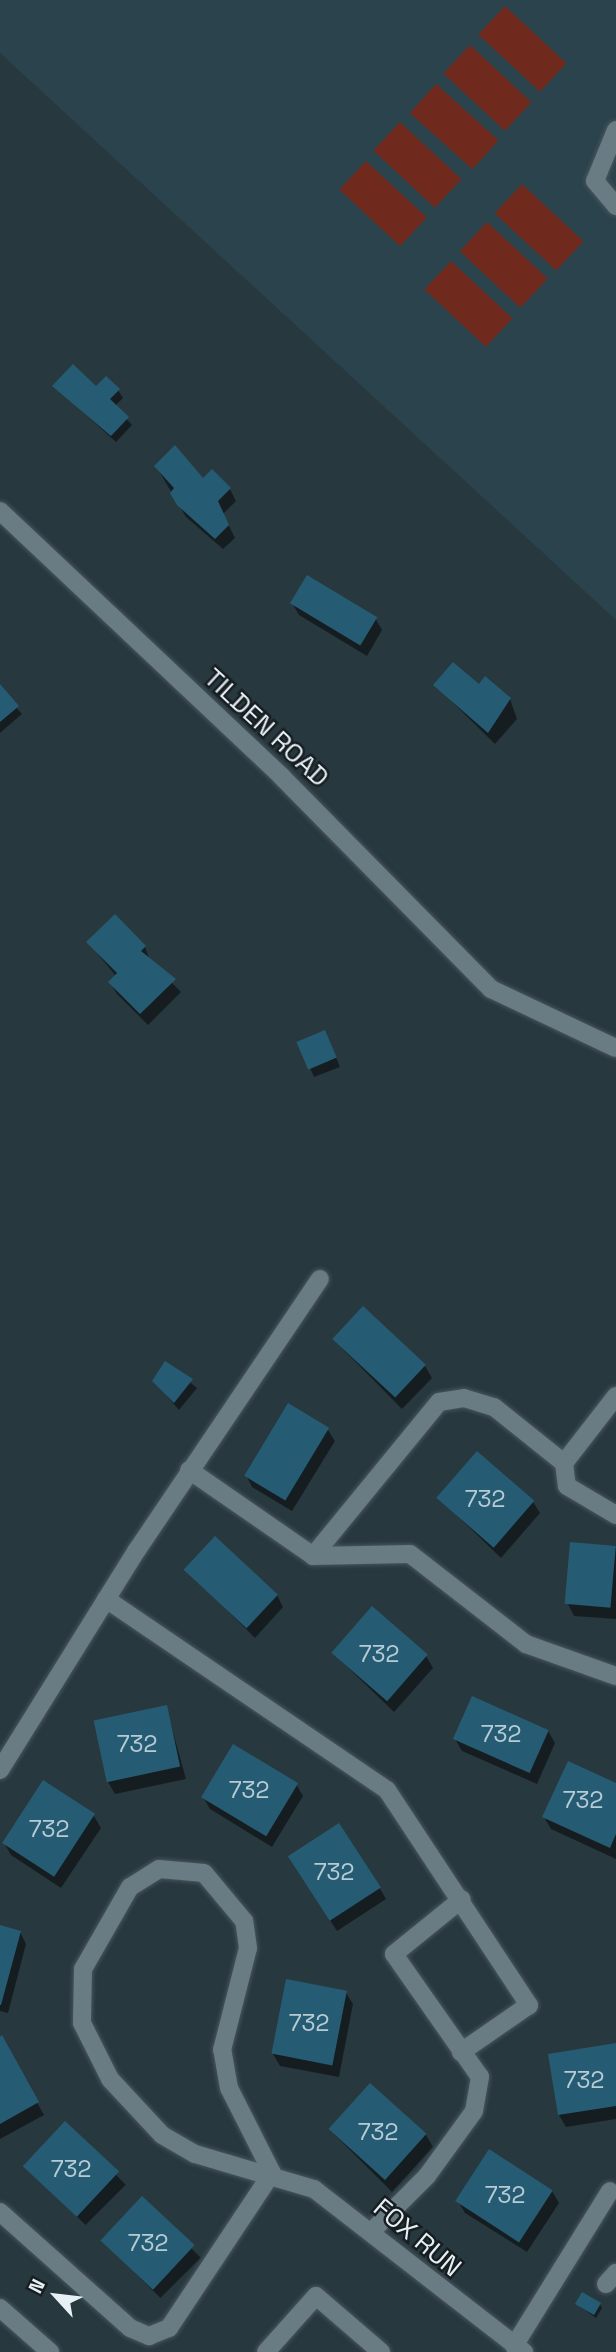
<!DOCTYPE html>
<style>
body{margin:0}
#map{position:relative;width:616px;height:2352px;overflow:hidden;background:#28383f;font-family:"Space Grotesk",sans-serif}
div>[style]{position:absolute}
.built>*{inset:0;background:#2b434c}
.green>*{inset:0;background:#6f2a1d;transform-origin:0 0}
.shadow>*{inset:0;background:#0007;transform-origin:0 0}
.building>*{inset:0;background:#265c73;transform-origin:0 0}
.roads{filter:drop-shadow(0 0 2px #48555c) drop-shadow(0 0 2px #48555c)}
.minor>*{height:18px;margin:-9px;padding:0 9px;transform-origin:9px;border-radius:9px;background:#697b83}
span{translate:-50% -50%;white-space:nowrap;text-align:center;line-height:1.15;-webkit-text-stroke:5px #171e21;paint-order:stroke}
.number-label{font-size:23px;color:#b6cbd4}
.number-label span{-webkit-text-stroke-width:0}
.street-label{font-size:26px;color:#e6f0f5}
.north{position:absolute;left:21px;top:2261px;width:70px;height:70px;-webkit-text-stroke:5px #171e21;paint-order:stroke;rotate:297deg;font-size:19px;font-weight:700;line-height:28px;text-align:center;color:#e6f0f5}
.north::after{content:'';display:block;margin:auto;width:24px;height:32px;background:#e6f0f5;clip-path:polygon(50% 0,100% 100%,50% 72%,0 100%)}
</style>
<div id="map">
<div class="built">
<div style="clip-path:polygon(0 0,616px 0,616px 620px,0 53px)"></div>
</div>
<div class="green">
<div style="left:505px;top:6px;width:84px;height:39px;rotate:43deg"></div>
<div style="left:470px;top:45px;width:84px;height:39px;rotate:43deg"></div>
<div style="left:436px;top:84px;width:84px;height:39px;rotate:42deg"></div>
<div style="left:400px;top:122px;width:84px;height:39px;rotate:43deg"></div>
<div style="left:366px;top:161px;width:83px;height:39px;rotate:43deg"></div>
<div style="left:522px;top:184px;width:84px;height:40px;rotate:43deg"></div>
<div style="left:487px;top:222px;width:83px;height:40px;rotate:43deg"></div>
<div style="left:451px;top:261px;width:84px;height:39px;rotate:43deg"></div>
</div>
<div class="shadow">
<div style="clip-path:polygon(54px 386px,118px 390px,123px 398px,115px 406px,132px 425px,116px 442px)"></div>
<div style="clip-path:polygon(156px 466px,230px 489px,236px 501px,223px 514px,235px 538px,223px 549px,186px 517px)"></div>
<div style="clip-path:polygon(292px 603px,375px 618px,382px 630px,367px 656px,299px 615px)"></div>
<div style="clip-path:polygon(435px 685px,479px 686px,510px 699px,517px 719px,495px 744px)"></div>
<div style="clip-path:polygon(0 689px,22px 714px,0 733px)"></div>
<div style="clip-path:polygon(88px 942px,145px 947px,150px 961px,181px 992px,148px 1025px,117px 994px,110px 982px,116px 976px)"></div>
<div style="clip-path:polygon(329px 1040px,340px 1067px,314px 1077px,299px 1043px)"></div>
<div style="clip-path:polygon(334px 1340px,425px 1366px,432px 1378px,402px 1409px)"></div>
<div style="clip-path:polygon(165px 1363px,197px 1388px,179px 1410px,154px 1381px)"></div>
<div style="clip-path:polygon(328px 1430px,335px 1441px,292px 1511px,252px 1487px,246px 1475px)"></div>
<div style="clip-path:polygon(439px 1498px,533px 1502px,540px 1513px,501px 1558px)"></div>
<div style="clip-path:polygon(616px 1547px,616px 1619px,574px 1616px,568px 1604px)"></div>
<div style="clip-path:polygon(187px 1570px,277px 1595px,283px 1607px,255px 1638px)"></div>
<div style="clip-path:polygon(333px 1653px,426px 1656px,433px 1668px,394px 1712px)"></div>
<div style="clip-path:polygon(166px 1707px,186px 1779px,115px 1794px,108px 1782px)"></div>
<div style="clip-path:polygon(548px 1731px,555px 1743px,537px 1784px,462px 1751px,455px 1739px)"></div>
<div style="clip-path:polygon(296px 1784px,303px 1796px,272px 1847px,210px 1809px,203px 1797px)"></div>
<div style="clip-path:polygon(616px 1785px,616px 1859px,551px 1829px,544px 1817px)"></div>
<div style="clip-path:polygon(94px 1816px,101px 1828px,61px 1888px,11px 1855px,4px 1843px)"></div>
<div style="clip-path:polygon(297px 1869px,379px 1887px,386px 1899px,337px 1931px)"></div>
<div style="clip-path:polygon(0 1927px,20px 1932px,26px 1944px,8px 2013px,0 2011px)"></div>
<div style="clip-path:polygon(346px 1993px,353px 2004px,339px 2077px,280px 2066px,273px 2054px)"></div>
<div style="clip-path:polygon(1px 2038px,44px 2115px,0 2139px,0 2039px)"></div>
<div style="clip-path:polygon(616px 2045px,616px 2119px,566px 2127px,559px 2115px)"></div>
<div style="left:65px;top:2124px;width:86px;height:57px;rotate:45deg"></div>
<div style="clip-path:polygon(330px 2130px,426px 2135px,433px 2147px,392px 2192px)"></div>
<div style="clip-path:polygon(552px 2191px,559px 2203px,527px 2252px,465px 2213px,458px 2201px)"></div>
<div style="left:142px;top:2199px;width:83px;height:57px;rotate:45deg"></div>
<div style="clip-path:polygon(577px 2304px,600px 2304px,602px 2308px,596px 2318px)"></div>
</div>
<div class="building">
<div style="clip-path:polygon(73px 364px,96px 386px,106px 376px,120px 389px,110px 399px,129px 417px,111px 436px,52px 386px)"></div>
<div style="clip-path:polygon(175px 445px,203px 478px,212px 469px,231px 488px,218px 501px,229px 525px,215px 539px,177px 505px,170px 493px,174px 488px,154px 466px)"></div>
<div style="left:307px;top:575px;width:82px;height:33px;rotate:31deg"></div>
<div style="clip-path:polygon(453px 662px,479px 684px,485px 676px,511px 698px,488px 733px,433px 685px)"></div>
<div style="clip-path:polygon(0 684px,19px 706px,0 722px)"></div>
<div style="clip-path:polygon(115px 914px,146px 946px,141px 951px,176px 979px,140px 1014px,108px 982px,117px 973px,86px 942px)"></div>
<div style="left:325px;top:1030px;width:30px;height:31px;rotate:67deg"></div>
<div style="left:363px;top:1306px;width:86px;height:45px;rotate:43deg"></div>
<div style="clip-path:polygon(165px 1361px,193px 1379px,174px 1403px,152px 1381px)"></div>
<div style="left:288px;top:1403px;width:48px;height:85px;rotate:31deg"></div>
<div style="left:477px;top:1451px;width:76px;height:62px;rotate:41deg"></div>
<div style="left:215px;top:1536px;width:86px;height:46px;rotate:43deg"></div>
<div style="left:570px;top:1542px;width:46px;height:62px;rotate:5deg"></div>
<div style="left:372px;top:1606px;width:74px;height:62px;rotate:41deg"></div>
<div style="left:472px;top:1696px;width:84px;height:47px;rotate:24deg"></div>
<div style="left:167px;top:1705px;width:63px;height:75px;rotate:78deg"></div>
<div style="left:233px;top:1744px;width:76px;height:62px;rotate:31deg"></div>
<div style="clip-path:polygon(568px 1761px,616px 1783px,616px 1834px,610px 1848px,542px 1817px)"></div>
<div style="left:43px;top:1780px;width:62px;height:75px;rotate:33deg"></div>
<div style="left:339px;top:1823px;width:77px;height:61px;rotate:57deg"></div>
<div style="clip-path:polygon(0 1925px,21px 1931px,1px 2005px,0 2005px)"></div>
<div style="left:286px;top:1979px;width:62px;height:76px;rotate:11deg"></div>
<div style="clip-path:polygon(2px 2035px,39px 2102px,0 2124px,0 2037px)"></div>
<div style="clip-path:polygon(616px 2043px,616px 2106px,558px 2115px,548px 2054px)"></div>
<div style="left:370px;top:2083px;width:76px;height:62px;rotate:42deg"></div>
<div style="left:65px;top:2121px;width:74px;height:62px;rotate:43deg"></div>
<div style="left:489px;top:2149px;width:76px;height:62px;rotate:33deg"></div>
<div style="left:142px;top:2196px;width:72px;height:61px;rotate:43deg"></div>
<div style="left:582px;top:2292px;width:22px;height:14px;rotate:30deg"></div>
</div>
<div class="roads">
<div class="minor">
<div style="left:616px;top:130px;width:55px;rotate:112.4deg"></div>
<div style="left:595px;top:181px;width:33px;rotate:50deg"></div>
<div style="left:0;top:511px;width:388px;rotate:43.3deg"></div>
<div style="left:282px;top:777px;width:298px;rotate:45.4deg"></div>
<div style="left:491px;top:989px;width:138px;rotate:25.3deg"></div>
<div style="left:564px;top:1463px;width:85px;rotate:-52.2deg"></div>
<div style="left:189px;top:1470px;width:151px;rotate:34.7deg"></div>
<div style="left:313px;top:1556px;width:199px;rotate:-50.7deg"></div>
<div style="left:439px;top:1402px;width:25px;rotate:-9deg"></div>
<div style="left:464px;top:1398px;width:31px;rotate:17deg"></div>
<div style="left:494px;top:1407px;width:90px;rotate:38.7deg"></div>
<div style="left:564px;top:1463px;width:23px;rotate:83deg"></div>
<div style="left:567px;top:1486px;width:57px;rotate:30.6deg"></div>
<div style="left:313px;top:1556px;width:97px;rotate:-1.2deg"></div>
<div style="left:410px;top:1554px;width:147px;rotate:37.8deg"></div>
<div style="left:526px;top:1644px;width:96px;rotate:19.6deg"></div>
<div style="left:106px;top:1599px;width:340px;rotate:34.2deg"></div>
<div style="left:387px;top:1790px;width:258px;rotate:56.6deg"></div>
<div style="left:529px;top:2005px;width:83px;rotate:145.3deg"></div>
<div style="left:0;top:1770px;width:259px;rotate:-58.1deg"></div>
<div style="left:137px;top:1550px;width:327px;rotate:-56deg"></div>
<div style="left:272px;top:2173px;width:95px;rotate:-116.8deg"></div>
<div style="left:229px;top:2088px;width:39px;rotate:-100deg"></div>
<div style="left:222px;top:2050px;width:105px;rotate:-75.7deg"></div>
<div style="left:248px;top:1948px;width:27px;rotate:-98deg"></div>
<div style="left:244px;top:1921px;width:62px;rotate:-129.8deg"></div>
<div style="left:204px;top:1873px;width:45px;rotate:-174.9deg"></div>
<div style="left:159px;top:1869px;width:34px;rotate:148deg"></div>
<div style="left:130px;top:1887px;width:95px;rotate:119.8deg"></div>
<div style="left:83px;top:1969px;width:54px;rotate:91.1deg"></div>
<div style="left:82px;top:2023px;width:63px;rotate:63.4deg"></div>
<div style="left:110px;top:2079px;width:76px;rotate:47.1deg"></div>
<div style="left:162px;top:2135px;width:38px;rotate:30deg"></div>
<div style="left:195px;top:2154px;width:124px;rotate:16.4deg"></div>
<div style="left:314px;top:2189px;width:266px;rotate:37.8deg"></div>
<div style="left:0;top:2212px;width:174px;rotate:41.7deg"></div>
<div style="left:130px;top:2328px;width:21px;rotate:23deg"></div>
<div style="left:149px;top:2336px;width:22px;rotate:-22deg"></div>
<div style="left:169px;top:2328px;width:186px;rotate:-56.4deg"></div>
<div style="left:371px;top:2232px;width:79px;rotate:-45deg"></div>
<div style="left:427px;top:2176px;width:80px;rotate:-54.1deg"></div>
<div style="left:474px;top:2111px;width:35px;rotate:-80deg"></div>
<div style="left:480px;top:2077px;width:150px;rotate:-125deg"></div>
<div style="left:394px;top:1954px;width:87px;rotate:-39deg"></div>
<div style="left:606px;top:2284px;width:15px;rotate:-48deg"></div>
<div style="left:0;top:2308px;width:67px;rotate:41.3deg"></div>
<div style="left:514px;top:2346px;width:182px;rotate:-58.2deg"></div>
<div style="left:266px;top:2352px;width:75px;rotate:-48.2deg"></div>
<div style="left:316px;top:2296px;width:86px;rotate:40.7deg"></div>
</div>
</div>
<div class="number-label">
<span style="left:485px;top:1499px">732</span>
<span style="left:379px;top:1654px">732</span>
<span style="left:501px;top:1734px">732</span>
<span style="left:137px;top:1744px">732</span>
<span style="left:249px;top:1790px">732</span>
<span style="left:583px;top:1800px">732</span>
<span style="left:49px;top:1829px">732</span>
<span style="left:334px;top:1872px">732</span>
<span style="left:309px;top:2023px">732</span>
<span style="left:584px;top:2080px">732</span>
<span style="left:378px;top:2132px">732</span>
<span style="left:71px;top:2169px">732</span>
<span style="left:505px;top:2195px">732</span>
<span style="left:148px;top:2243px">732</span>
</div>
<div class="street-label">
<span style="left:266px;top:728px;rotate:43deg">TILDEN ROAD</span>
<span style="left:417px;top:2238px;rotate:40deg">FOX RUN</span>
</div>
<div class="north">N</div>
</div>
